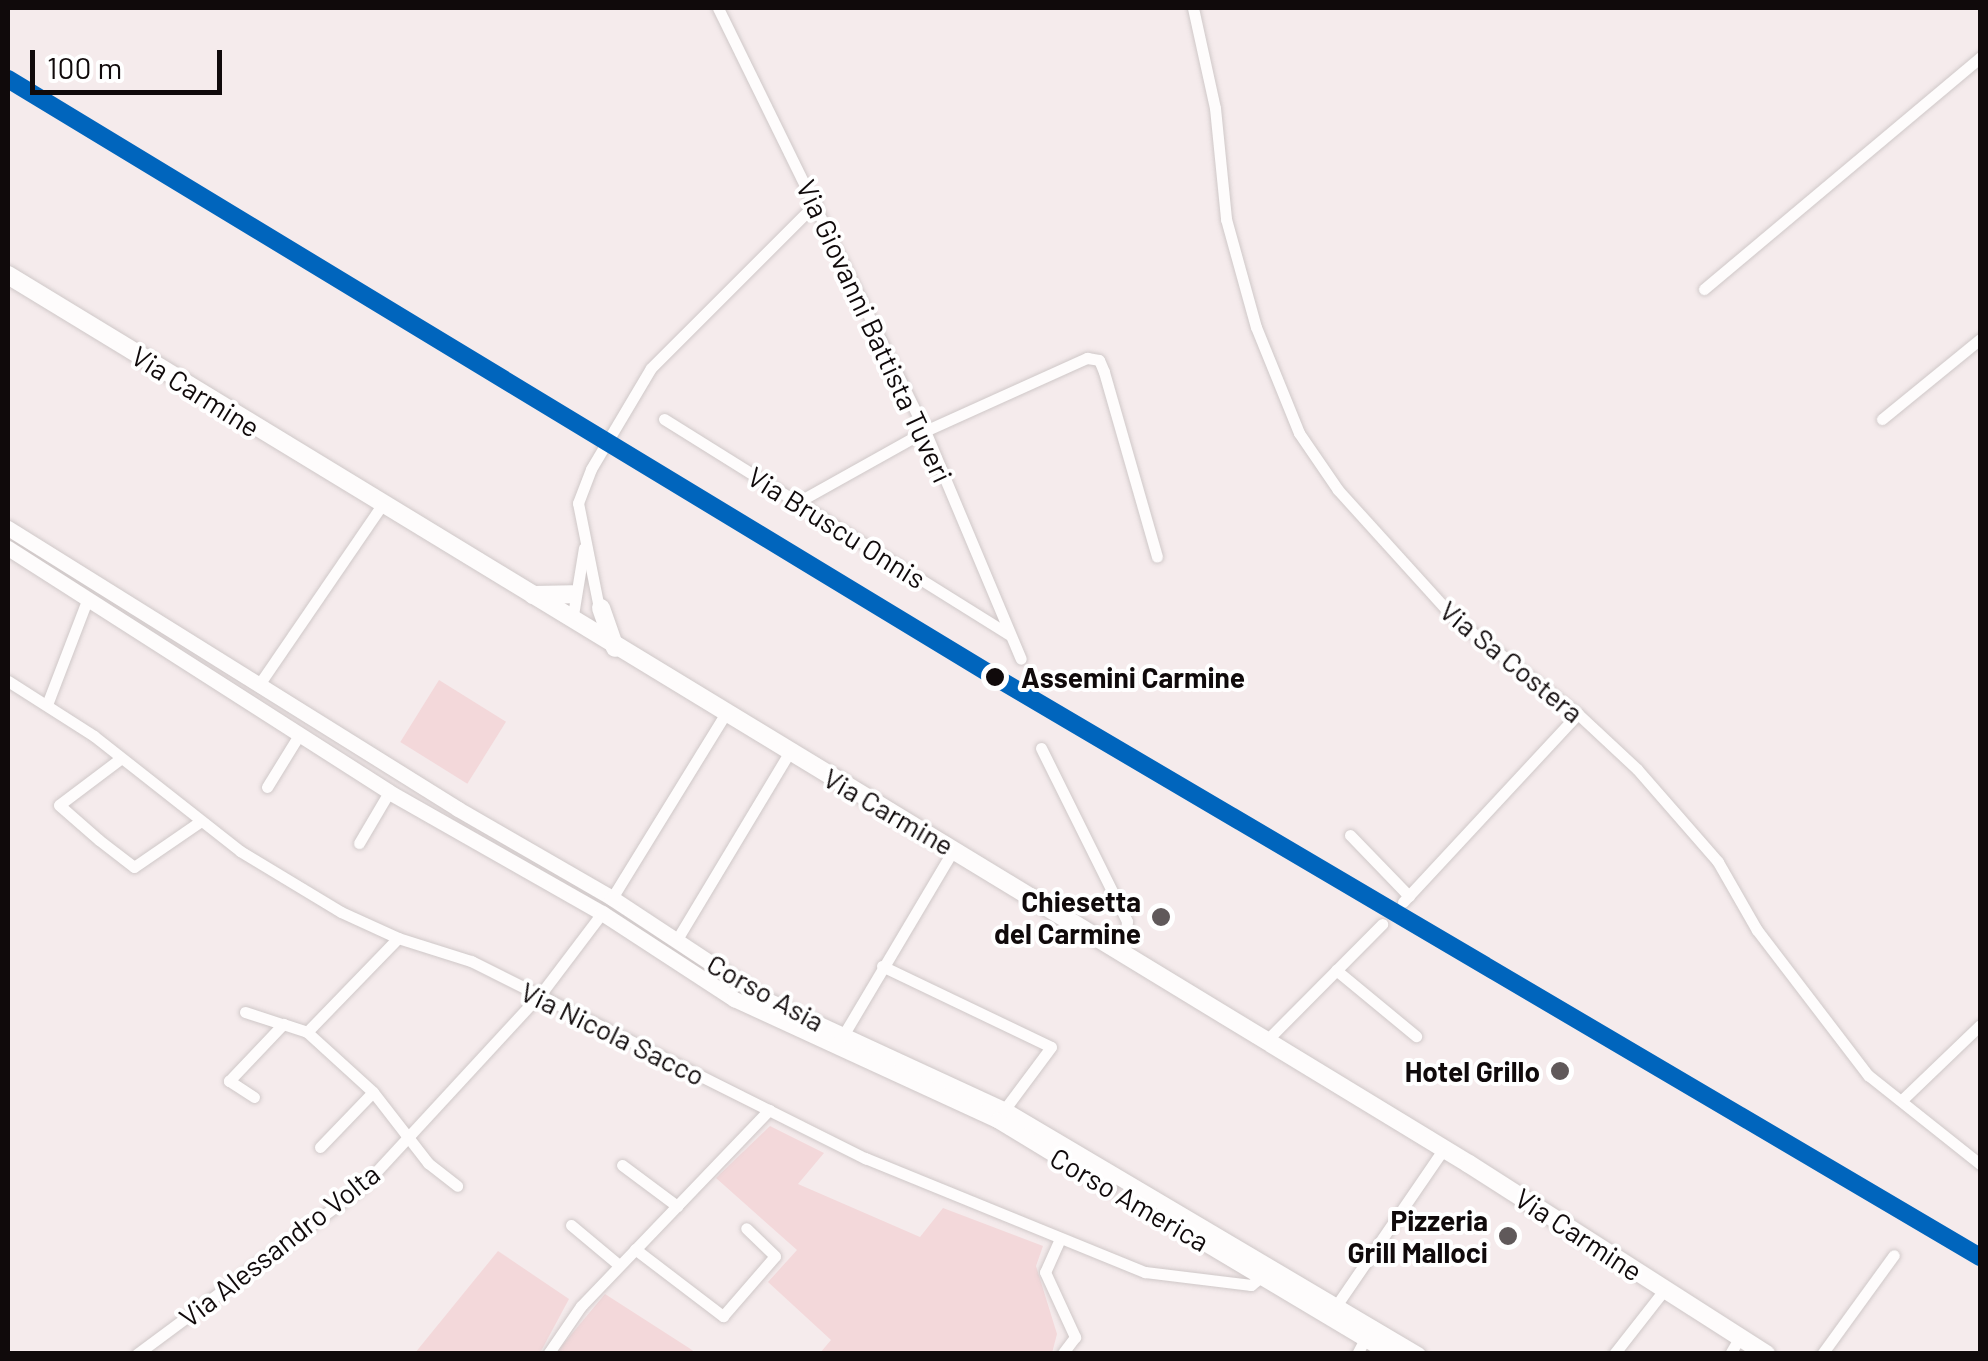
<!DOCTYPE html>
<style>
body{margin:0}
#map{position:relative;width:1988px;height:1361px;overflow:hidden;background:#f5ebec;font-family:Barlow,sans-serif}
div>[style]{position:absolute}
.green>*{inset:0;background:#f3d8da;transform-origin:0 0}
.roads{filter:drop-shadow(0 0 2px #cfc8c8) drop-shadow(0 0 2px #cfc8c8)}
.minor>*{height:11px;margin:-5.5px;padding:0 5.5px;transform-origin:5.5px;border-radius:5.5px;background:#fefcfc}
.tertiary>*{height:15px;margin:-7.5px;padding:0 7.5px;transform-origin:7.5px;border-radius:7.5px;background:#fefcfc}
.secondary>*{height:18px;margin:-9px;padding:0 9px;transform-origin:9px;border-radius:9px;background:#fefcfc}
.rail-1>*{height:18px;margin:-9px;padding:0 9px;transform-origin:9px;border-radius:9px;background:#0065bd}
.dots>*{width:28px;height:28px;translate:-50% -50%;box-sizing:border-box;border:5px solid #fff;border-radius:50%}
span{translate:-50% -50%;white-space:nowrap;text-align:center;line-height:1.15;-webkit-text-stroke:8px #fff;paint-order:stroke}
.street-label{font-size:28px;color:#100a0b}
.stop-label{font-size:28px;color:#100a0b;font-weight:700}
.left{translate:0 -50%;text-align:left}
.poi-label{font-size:28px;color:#100a0b;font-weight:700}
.right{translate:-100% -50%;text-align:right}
.frame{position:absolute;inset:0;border:10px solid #100a0b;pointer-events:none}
.scale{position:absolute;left:30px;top:50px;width:192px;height:45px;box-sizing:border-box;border:5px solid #100a0b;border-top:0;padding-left:12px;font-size:30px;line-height:35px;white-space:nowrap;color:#100a0b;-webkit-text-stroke:8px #fff;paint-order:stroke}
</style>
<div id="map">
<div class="green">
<div style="left:439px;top:680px;width:79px;height:73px;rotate:32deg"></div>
<div style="clip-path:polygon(770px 1126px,824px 1153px,798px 1184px,920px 1237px,943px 1208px,1043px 1246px,1036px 1266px,1057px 1334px,1052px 1353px,820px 1353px,831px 1340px,768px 1282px,797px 1250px,716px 1178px)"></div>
<div style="clip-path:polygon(498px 1251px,569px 1299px,540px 1353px,415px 1353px)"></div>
<div style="clip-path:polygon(605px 1294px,689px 1348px,696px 1353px,555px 1354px)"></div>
</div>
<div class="roads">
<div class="minor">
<div style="left:718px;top:8px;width:471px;rotate:63.9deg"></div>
<div style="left:925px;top:431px;width:247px;rotate:67.2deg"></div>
<div style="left:1193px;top:8px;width:102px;rotate:77.6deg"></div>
<div style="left:1215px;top:108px;width:112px;rotate:84.3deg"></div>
<div style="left:1226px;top:219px;width:112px;rotate:74.5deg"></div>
<div style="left:1256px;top:327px;width:114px;rotate:67.9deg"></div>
<div style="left:1299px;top:433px;width:69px;rotate:55.6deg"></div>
<div style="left:1338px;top:490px;width:176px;rotate:47.8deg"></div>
<div style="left:1456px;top:620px;width:154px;rotate:37.6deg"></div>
<div style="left:1578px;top:714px;width:81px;rotate:43deg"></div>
<div style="left:1637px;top:769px;width:123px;rotate:48.9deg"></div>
<div style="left:1718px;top:862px;width:78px;rotate:60.2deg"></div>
<div style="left:1757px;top:930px;width:183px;rotate:52.6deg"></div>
<div style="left:1868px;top:1075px;width:143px;rotate:38.5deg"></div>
<div style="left:1704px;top:289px;width:361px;rotate:-40deg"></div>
<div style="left:664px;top:419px;width:408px;rotate:32deg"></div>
<div style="left:1882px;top:419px;width:127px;rotate:-39.2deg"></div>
<div style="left:798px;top:502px;width:145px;rotate:-29.2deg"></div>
<div style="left:925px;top:431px;width:178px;rotate:-24.3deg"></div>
<div style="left:1087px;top:358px;width:12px;rotate:9deg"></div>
<div style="left:1099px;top:360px;width:13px;rotate:67deg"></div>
<div style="left:1104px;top:372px;width:192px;rotate:74deg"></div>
<div style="left:600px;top:613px;width:112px;rotate:-101.3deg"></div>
<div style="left:578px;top:503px;width:36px;rotate:-69deg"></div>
<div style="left:591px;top:469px;width:117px;rotate:-59.3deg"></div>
<div style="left:651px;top:368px;width:233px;rotate:-45deg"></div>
<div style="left:572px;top:621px;width:74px;rotate:-80.7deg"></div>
<div style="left:8px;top:681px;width:102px;rotate:32.6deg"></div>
<div style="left:94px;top:736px;width:186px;rotate:38.2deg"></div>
<div style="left:240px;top:851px;width:118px;rotate:31.1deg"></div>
<div style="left:341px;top:912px;width:63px;rotate:24.5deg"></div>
<div style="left:398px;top:938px;width:77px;rotate:17.5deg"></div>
<div style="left:471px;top:961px;width:441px;rotate:26.6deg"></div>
<div style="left:865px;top:1158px;width:302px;rotate:22.2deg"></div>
<div style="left:1145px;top:1272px;width:107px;rotate:7deg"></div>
<div style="left:1251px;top:1285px;width:19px;rotate:-39deg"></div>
<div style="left:260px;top:683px;width:216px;rotate:-55.6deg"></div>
<div style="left:48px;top:702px;width:111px;rotate:-69deg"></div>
<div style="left:1041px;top:748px;width:193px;rotate:63.6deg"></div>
<div style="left:1127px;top:921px;width:32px;rotate:95deg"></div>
<div style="left:120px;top:759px;width:76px;rotate:143deg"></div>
<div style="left:59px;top:805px;width:53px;rotate:41.2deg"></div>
<div style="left:99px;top:840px;width:44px;rotate:37.6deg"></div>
<div style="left:134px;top:867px;width:81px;rotate:-34.5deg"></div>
<div style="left:267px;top:787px;width:61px;rotate:-58.4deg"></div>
<div style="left:1350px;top:835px;width:85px;rotate:46deg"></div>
<div style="left:359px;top:843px;width:59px;rotate:-59.5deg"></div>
<div style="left:612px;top:898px;width:216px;rotate:-58.4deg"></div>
<div style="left:1403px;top:902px;width:257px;rotate:-47.1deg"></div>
<div style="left:676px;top:941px;width:219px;rotate:-59deg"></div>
<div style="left:882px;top:966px;width:187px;rotate:25.6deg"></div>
<div style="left:1051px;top:1047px;width:84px;rotate:126.7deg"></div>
<div style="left:1336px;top:970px;width:104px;rotate:39.5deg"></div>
<div style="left:245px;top:1012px;width:40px;rotate:18deg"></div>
<div style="left:307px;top:1032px;width:131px;rotate:-45.9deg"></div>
<div style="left:841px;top:1039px;width:221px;rotate:-59.3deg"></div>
<div style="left:1266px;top:1041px;width:165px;rotate:-45.2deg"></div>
<div style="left:254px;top:1097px;width:30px;rotate:-147deg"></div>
<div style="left:229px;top:1081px;width:79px;rotate:-46.5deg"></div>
<div style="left:283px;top:1024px;width:25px;rotate:18deg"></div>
<div style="left:307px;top:1032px;width:89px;rotate:42.3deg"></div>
<div style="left:373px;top:1092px;width:90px;rotate:52.2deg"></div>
<div style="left:428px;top:1163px;width:37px;rotate:38deg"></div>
<div style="left:1904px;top:1098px;width:105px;rotate:-43.8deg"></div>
<div style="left:320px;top:1147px;width:76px;rotate:-46.1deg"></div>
<div style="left:622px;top:1165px;width:69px;rotate:36.7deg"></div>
<div style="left:571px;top:1225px;width:62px;rotate:39.8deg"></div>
<div style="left:1059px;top:1241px;width:34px;rotate:114deg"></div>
<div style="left:1045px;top:1272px;width:72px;rotate:65.2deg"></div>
<div style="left:1075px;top:1337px;width:21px;rotate:127deg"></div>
<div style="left:635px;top:1249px;width:111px;rotate:37.3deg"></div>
<div style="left:723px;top:1316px;width:79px;rotate:-49.1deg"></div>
<div style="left:775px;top:1256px;width:40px;rotate:-136deg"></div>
<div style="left:1336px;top:1306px;width:189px;rotate:-55.6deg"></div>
<div style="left:137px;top:1354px;width:282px;rotate:-36.6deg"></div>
<div style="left:363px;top:1186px;width:265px;rotate:-47.3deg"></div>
<div style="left:543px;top:991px;width:98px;rotate:-52.9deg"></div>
<div style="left:548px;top:1354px;width:58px;rotate:-55.5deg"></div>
<div style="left:581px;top:1306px;width:272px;rotate:-46.2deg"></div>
<div style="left:1357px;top:1354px;width:17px;rotate:-62deg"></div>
<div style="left:1614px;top:1354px;width:83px;rotate:-51.9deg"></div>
<div style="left:1730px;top:1354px;width:20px;rotate:-60deg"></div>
<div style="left:1822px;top:1354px;width:122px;rotate:-54deg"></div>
</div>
<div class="tertiary">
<div style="left:8px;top:528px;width:531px;rotate:31.98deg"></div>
<div style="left:458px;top:809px;width:178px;rotate:30deg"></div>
<div style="left:612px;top:898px;width:183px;rotate:33.4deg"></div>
<div style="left:765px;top:999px;width:264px;rotate:24.8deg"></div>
<div style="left:1005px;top:1110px;width:480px;rotate:30.6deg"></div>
<div style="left:8px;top:548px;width:452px;rotate:32.6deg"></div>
<div style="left:389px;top:792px;width:245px;rotate:29.6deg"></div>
<div style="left:602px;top:913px;width:158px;rotate:33.1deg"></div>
<div style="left:734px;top:999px;width:289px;rotate:24.7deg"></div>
<div style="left:997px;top:1120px;width:131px;rotate:31.3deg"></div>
<div style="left:1181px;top:1229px;width:244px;rotate:30.8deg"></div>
</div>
<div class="secondary">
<div style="left:8px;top:275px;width:1710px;rotate:31.32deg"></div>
<div style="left:1469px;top:1164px;width:353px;rotate:32.6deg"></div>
<div style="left:533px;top:595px;width:39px;rotate:-1deg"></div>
<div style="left:601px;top:608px;width:42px;rotate:70.7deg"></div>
</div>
</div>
<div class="rail-1">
<div style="left:8px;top:79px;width:1154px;rotate:31.21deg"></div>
<div style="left:995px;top:677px;width:1143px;rotate:30.49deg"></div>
</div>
<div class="dots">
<div style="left:995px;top:677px;background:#100a0b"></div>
<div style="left:1161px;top:917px;background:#60595a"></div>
<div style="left:1560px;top:1071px;background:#60595a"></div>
<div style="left:1508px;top:1236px;background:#60595a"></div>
</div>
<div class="street-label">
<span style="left:875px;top:331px;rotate:65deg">Via Giovanni Battista Tuveri</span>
<span style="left:196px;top:391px;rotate:32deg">Via Carmine</span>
<span style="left:837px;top:527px;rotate:32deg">Via Bruscu Onnis</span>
<span style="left:1512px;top:661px;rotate:39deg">Via Sa Costera</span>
<span style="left:889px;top:811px;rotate:30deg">Via Carmine</span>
<span style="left:766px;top:992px;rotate:29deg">Corso Asia</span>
<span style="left:613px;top:1033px;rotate:26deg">Via Nicola Sacco</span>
<span style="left:1130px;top:1199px;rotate:30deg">Corso America</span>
<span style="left:1579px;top:1234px;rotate:33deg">Via Carmine</span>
<span style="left:279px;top:1245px;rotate:-38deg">Via Alessandro Volta</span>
</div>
<div class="stop-label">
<span class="left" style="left:1021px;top:677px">Assemini Carmine</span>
</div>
<div class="poi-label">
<span class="right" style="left:1141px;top:917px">Chiesetta<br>del Carmine</span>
<span class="right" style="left:1540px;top:1071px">Hotel Grillo</span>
<span class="right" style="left:1488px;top:1236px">Pizzeria<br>Grill Malloci</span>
</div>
<div class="frame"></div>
<div class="scale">100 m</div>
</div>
